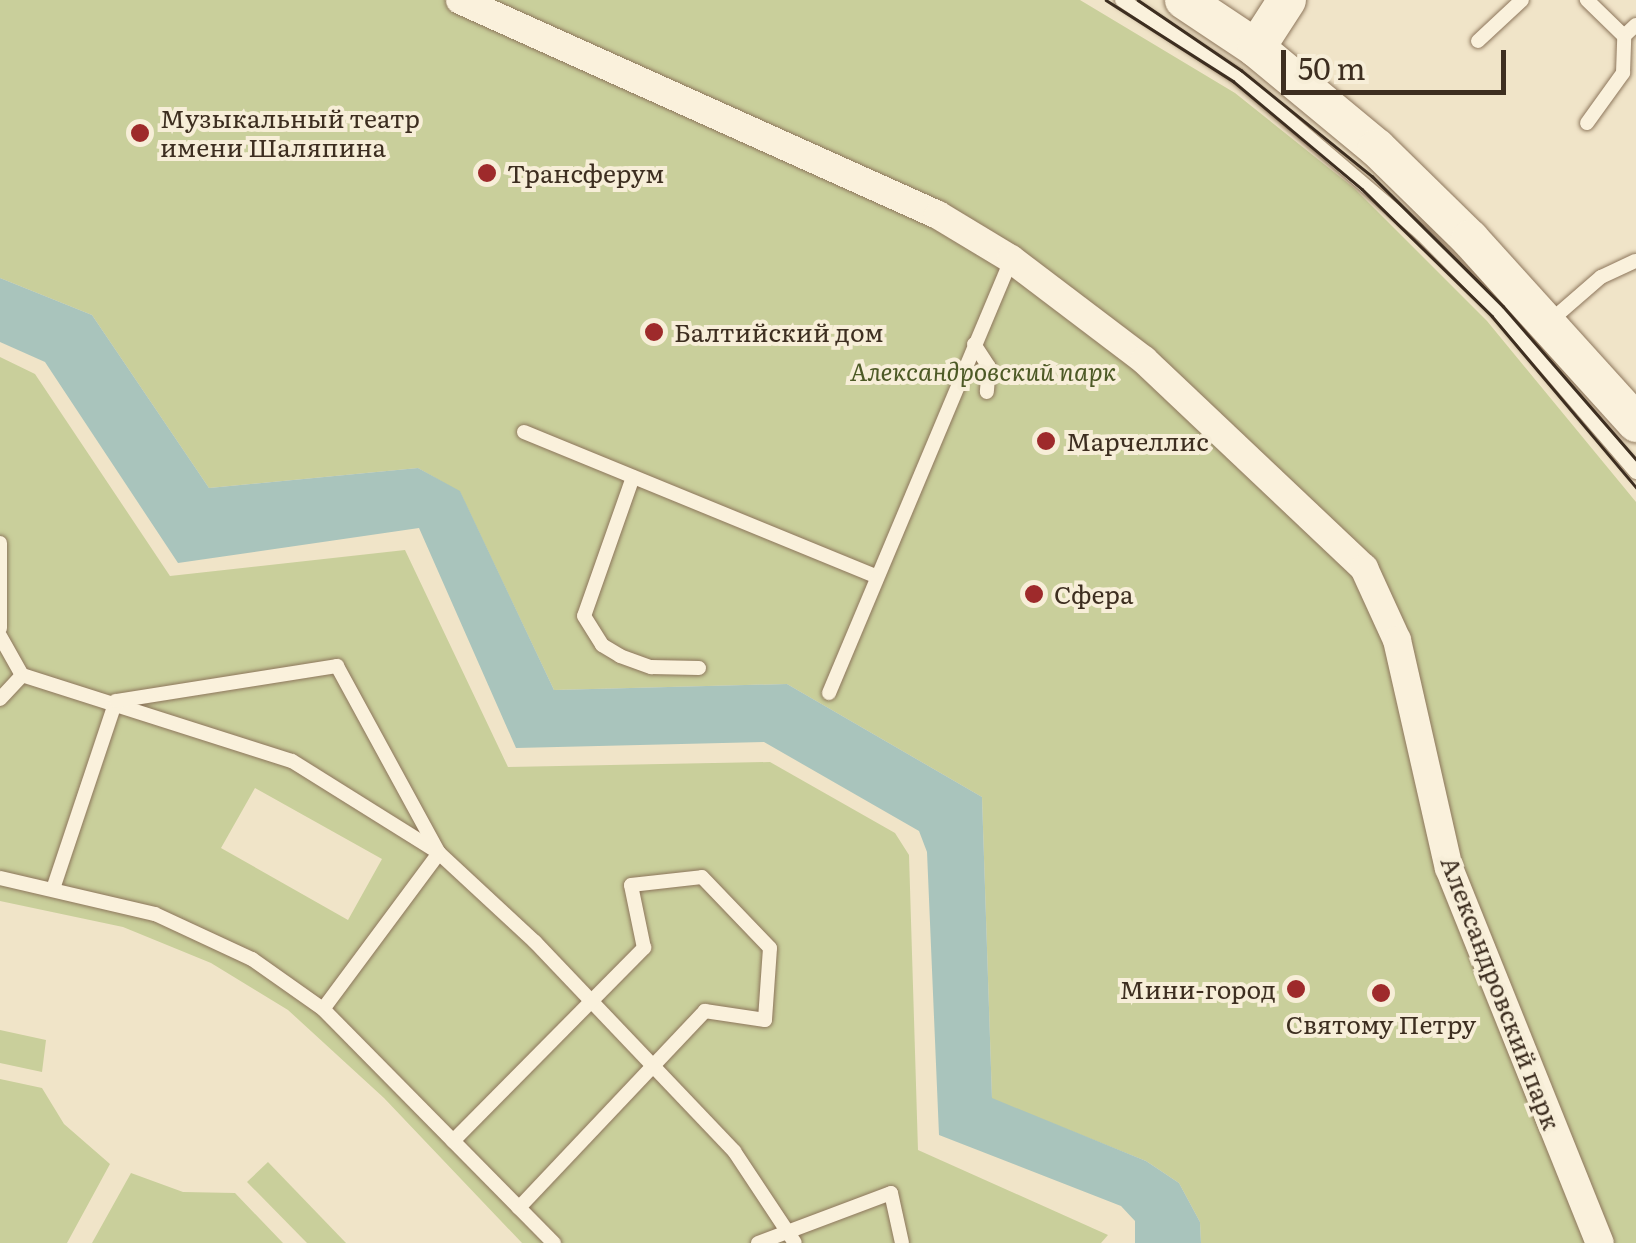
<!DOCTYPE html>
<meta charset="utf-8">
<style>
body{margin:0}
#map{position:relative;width:1636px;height:1243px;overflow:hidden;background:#f0e4c8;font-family:Literata,serif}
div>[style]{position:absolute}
.green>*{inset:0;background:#c9cf9b}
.water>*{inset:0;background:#a9c4bc}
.roads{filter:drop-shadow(0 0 2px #8d765c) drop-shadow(0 0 2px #8d765c)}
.lane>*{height:14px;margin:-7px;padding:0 7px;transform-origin:7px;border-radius:7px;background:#faf1dc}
.street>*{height:28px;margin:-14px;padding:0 14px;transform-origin:14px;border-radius:14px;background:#faf1dc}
.secondary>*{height:38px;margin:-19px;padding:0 19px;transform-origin:19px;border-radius:19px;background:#faf1dc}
.tram>*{height:2.5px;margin:-1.25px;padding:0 1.25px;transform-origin:1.25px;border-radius:1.25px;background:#3d2e20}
.dots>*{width:28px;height:28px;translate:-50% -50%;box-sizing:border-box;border:5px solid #f7eed8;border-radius:50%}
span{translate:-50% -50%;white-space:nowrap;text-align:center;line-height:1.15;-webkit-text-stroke:8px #f7eed8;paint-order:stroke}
.poi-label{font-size:25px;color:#3d2e20}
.left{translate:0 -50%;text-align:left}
.right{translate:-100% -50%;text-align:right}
.park-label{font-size:25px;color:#4d5a26;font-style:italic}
.street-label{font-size:25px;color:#3d2e20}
.scale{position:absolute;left:1281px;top:50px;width:225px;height:45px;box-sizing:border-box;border:5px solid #3d2e20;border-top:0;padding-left:12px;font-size:30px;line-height:35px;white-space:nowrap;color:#3d2e20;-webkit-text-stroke:8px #f7eed8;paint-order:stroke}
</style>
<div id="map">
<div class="green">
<div style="clip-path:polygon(0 0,1080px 0,1235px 93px,1354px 188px,1487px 321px,1636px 502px,1636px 1243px,1201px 1243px,1200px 1222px,1179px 1183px,1146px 1161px,992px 1099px,982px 797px,787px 684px,554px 690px,460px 492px,418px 468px,209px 488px,92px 315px,0 278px)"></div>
<div style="clip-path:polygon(evenodd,0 357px,35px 374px,170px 576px,405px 550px,508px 767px,770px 762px,895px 833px,909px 855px,918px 1150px,1108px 1235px,1101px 1243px,522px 1243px,384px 1098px,288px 1010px,211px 963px,123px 927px,0 901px,0 357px,255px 788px,382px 859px,348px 920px,221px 848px,255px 788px)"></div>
<div style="clip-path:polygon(0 1030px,46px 1040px,42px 1072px,0 1063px)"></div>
<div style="clip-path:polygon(0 1079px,42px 1088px,64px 1124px,110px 1164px,67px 1243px,0 1243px)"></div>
<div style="clip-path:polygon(268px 1162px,346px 1243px,307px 1243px,247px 1182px)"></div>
<div style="clip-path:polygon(131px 1173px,183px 1192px,235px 1193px,283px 1243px,92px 1243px)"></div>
</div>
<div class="water">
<div style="clip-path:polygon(0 278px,92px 315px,209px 488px,418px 468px,460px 491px,554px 690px,787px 684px,982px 797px,992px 1098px,1146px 1161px,1179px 1183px,1200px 1222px,1201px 1243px,1135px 1243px,1135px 1221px,1121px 1206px,939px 1135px,927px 852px,919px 831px,764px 742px,516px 748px,419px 528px,178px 563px,45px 362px,0 342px)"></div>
</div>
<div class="roads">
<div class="lane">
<div style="left:1122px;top:0;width:138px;rotate:33.5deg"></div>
<div style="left:1237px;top:76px;width:242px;rotate:40.5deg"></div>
<div style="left:1421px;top:233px;width:110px;rotate:45.4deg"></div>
<div style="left:1498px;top:311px;width:212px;rotate:49.4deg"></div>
<div style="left:1624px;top:36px;width:16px;rotate:-43deg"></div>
<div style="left:1478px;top:41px;width:60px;rotate:-43deg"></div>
<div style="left:1587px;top:123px;width:62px;rotate:-54.2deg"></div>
<div style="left:1623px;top:73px;width:37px;rotate:-88deg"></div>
<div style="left:1624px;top:36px;width:52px;rotate:-135.8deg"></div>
<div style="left:1549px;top:322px;width:69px;rotate:-40.9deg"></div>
<div style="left:1601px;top:277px;width:38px;rotate:-25deg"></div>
<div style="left:974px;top:344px;width:27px;rotate:57deg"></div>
<div style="left:989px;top:367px;width:25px;rotate:95deg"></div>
<div style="left:524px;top:432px;width:379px;rotate:22.3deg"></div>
<div style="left:633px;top:477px;width:147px;rotate:109.4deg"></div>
<div style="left:584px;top:616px;width:34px;rotate:58deg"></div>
<div style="left:602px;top:645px;width:21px;rotate:31deg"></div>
<div style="left:620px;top:656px;width:33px;rotate:20deg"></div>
<div style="left:651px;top:667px;width:48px;rotate:1.2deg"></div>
<div style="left:0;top:543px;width:85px;rotate:90deg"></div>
<div style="left:0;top:636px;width:45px;rotate:60.6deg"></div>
<div style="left:22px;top:675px;width:283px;rotate:17.7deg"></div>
<div style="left:292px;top:761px;width:173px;rotate:32deg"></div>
<div style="left:439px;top:853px;width:131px;rotate:42.8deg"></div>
<div style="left:535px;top:942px;width:289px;rotate:46.4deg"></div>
<div style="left:734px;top:1151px;width:110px;rotate:56.5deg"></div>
<div style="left:829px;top:693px;width:471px;rotate:-67.2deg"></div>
<div style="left:0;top:699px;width:33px;rotate:-47deg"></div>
<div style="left:0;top:878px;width:159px;rotate:13.1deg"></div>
<div style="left:155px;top:914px;width:107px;rotate:24.9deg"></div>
<div style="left:252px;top:959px;width:87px;rotate:35.2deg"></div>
<div style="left:323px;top:1009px;width:329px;rotate:45.4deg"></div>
<div style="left:53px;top:889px;width:198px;rotate:-71.5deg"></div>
<div style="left:116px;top:701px;width:224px;rotate:-9deg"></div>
<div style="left:337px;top:666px;width:213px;rotate:61.4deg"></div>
<div style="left:439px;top:853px;width:194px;rotate:126.6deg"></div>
<div style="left:453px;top:1141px;width:272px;rotate:-45.3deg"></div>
<div style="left:644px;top:948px;width:64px;rotate:-101.7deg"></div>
<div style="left:631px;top:885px;width:71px;rotate:-6.4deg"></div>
<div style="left:702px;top:877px;width:98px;rotate:46.2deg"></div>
<div style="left:770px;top:948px;width:72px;rotate:94deg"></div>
<div style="left:765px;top:1020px;width:61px;rotate:-171.5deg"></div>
<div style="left:705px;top:1011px;width:271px;rotate:133.4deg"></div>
<div style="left:758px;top:1243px;width:142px;rotate:-20.6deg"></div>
<div style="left:891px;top:1193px;width:51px;rotate:77.6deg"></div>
</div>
<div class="street">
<div style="left:460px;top:0;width:524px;rotate:24.22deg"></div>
<div style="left:938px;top:215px;width:85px;rotate:31.1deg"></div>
<div style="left:1011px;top:259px;width:167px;rotate:37.2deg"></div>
<div style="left:1144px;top:360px;width:303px;rotate:43.4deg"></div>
<div style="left:1364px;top:568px;width:79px;rotate:65.4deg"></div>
<div style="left:1397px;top:640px;width:234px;rotate:77.2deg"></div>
<div style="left:1449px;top:868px;width:404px;rotate:68.1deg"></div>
</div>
<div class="secondary">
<div style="left:1184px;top:0;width:87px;rotate:33.7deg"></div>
<div style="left:1256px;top:48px;width:157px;rotate:39.6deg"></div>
<div style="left:1377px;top:148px;width:130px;rotate:44.4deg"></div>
<div style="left:1470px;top:239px;width:248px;rotate:47.9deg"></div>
<div style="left:1256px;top:48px;width:57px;rotate:-57.1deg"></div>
</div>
</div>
<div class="tram">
<div style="left:1106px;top:0;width:151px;rotate:32.5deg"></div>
<div style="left:1233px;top:81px;width:168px;rotate:39.9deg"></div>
<div style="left:1362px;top:189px;width:182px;rotate:44.3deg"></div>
<div style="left:1492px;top:316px;width:224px;rotate:49.9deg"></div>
<div style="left:1138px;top:0;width:125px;rotate:34.2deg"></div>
<div style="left:1241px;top:70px;width:169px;rotate:39deg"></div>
<div style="left:1372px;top:176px;width:185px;rotate:44.8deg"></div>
<div style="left:1503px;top:306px;width:203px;rotate:49deg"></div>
</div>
<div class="dots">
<div style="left:140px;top:133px;background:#9e2a2b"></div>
<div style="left:487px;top:173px;background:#9e2a2b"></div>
<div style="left:654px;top:332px;background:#9e2a2b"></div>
<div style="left:1046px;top:441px;background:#9e2a2b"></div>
<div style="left:1034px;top:594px;background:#9e2a2b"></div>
<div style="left:1296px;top:989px;background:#9e2a2b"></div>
<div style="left:1381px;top:993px;background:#9e2a2b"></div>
</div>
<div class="poi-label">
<span class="left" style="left:160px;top:133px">Музыкальный театр<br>имени Шаляпина</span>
<span class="left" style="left:507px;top:173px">Трансферум</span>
<span class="left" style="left:674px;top:332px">Балтийский дом</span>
<span class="left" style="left:1066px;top:441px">Марчеллис</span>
<span class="left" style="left:1054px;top:594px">Сфера</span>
<span class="right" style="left:1276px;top:989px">Мини-город</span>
<span style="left:1381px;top:1024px">Святому Петру</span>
</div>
<div class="park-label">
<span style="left:983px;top:371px">Александровский парк</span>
</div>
<div class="street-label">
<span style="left:1501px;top:993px;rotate:69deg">Александровский парк</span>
</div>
<div class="scale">50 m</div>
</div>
